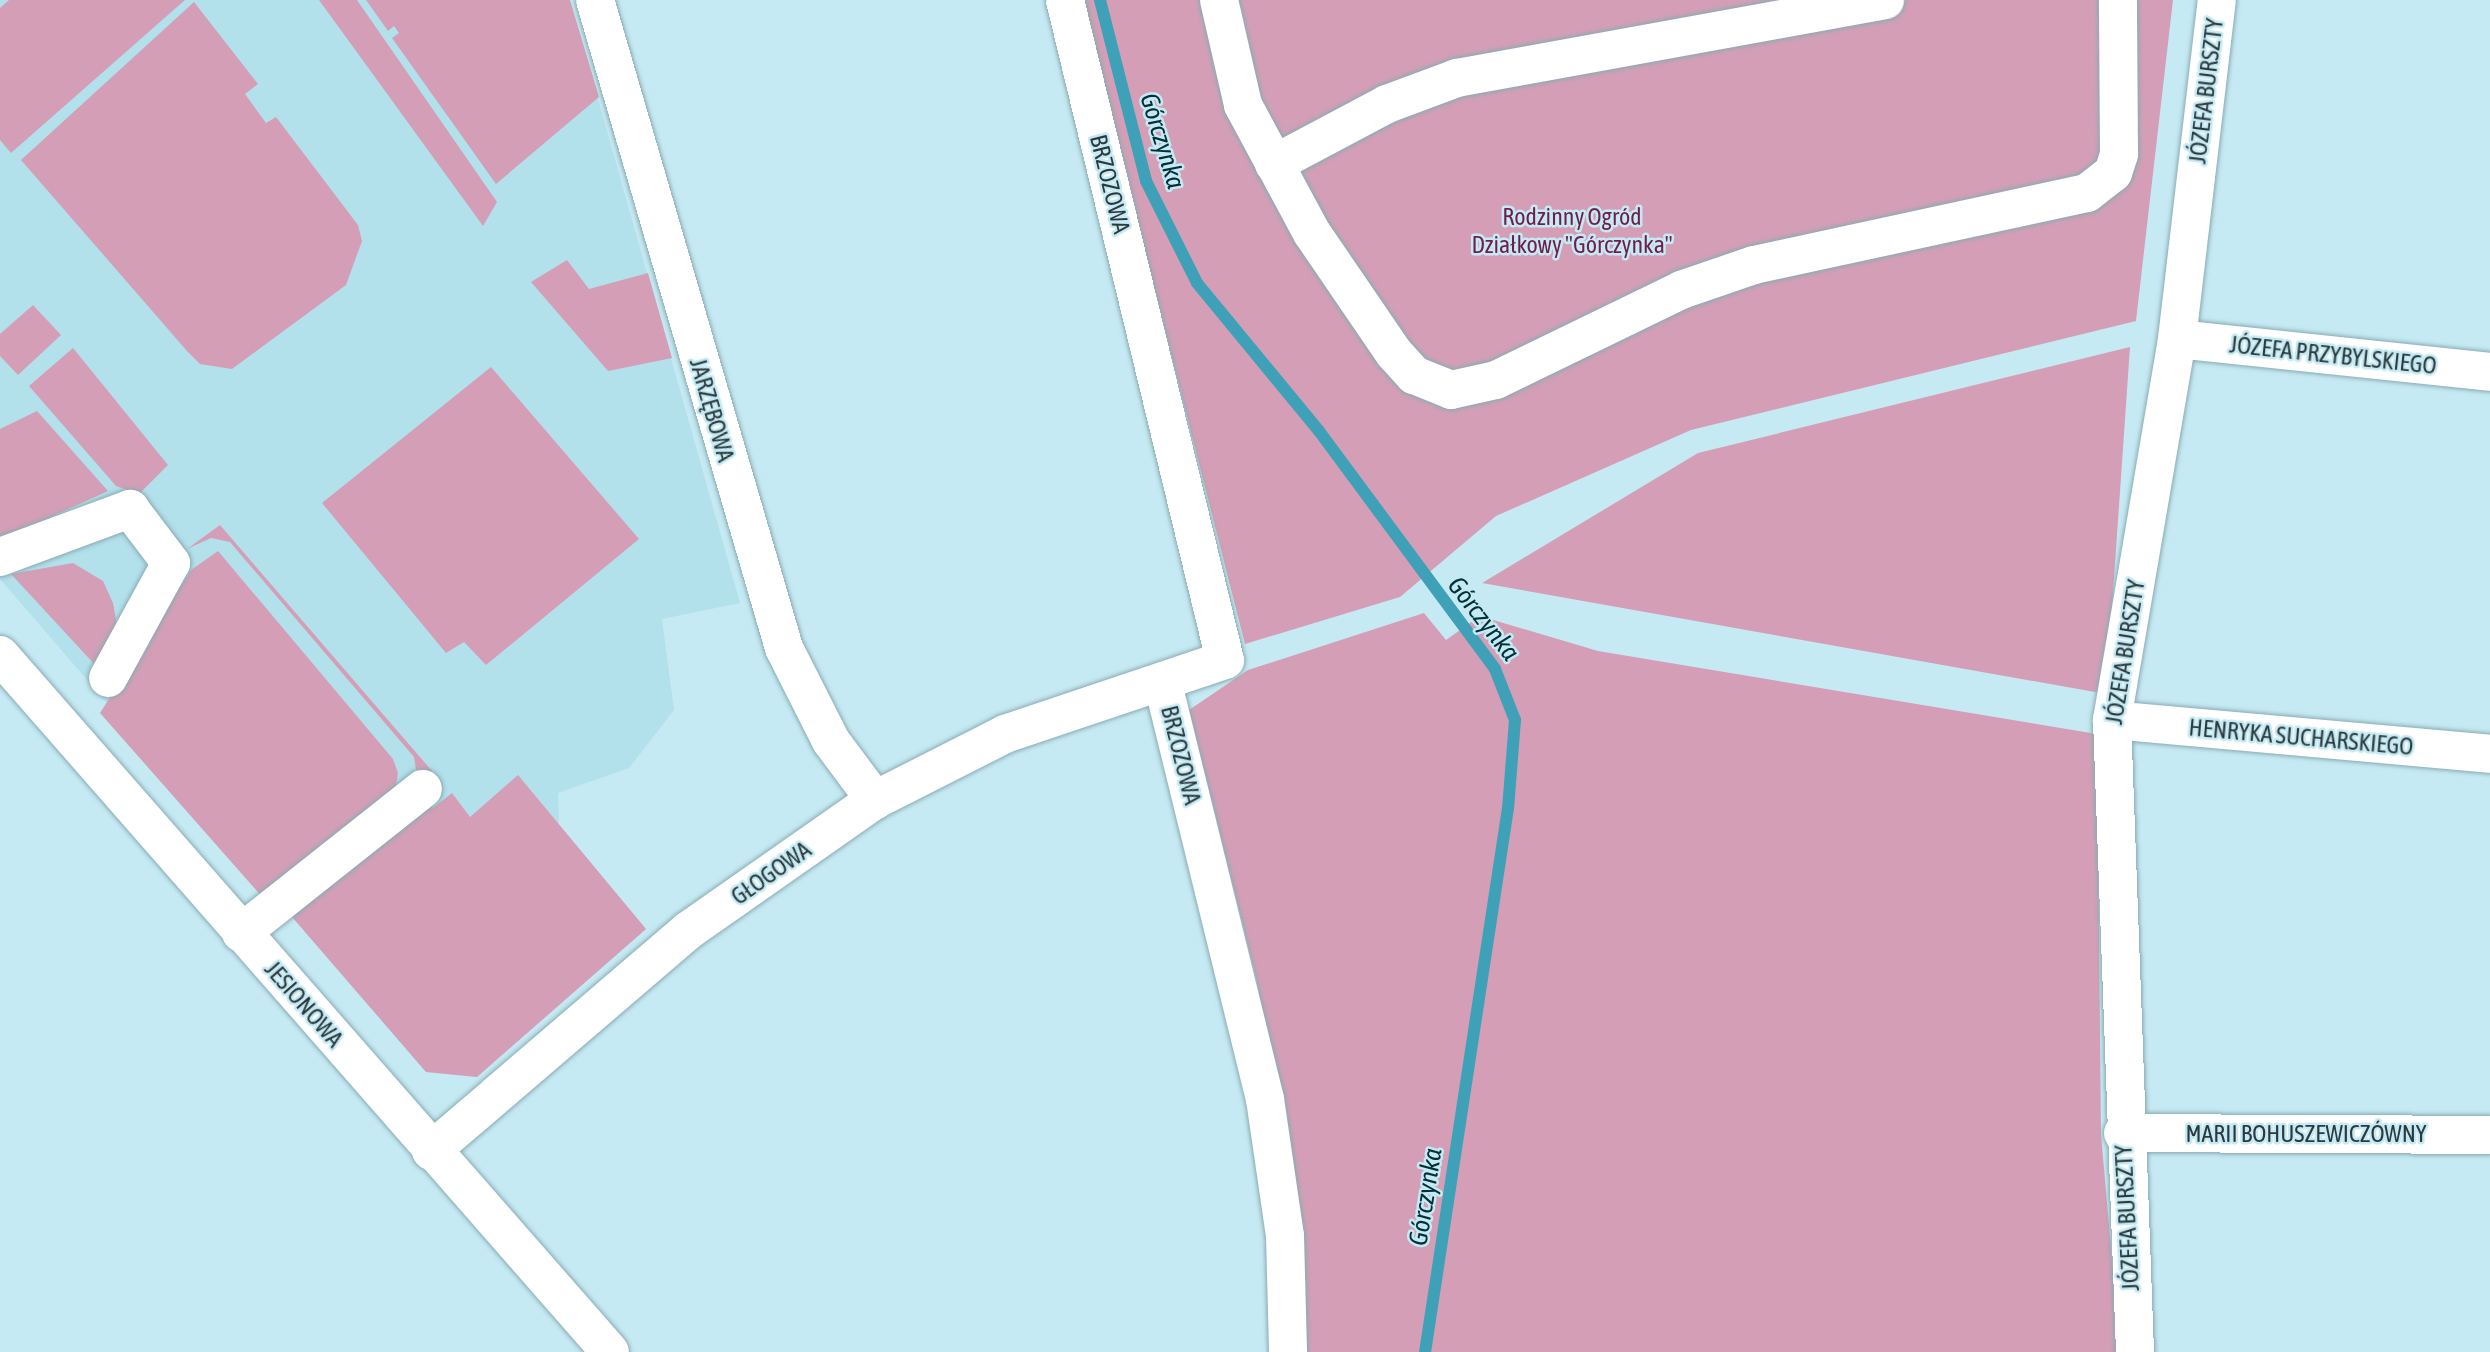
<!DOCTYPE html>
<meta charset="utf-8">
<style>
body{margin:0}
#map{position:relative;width:2490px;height:1352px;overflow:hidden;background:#c6eaf3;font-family:"Asap Condensed",sans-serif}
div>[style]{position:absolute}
.built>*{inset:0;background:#b2e0eb}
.green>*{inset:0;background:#d49fb6}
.stream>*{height:12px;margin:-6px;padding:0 6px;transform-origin:6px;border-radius:6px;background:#3fa1b7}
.roads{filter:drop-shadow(0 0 2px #89abb4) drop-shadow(0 0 2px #89abb4)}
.minor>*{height:38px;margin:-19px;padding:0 19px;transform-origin:19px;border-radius:19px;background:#fff}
span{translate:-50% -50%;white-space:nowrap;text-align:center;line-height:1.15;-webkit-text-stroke:5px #c6eaf3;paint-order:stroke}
.street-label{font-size:24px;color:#2b393d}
.park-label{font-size:24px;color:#701d4b}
.water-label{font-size:26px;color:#003039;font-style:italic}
</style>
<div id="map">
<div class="built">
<div style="clip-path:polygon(0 0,570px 0,740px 603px,662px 619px,674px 710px,629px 768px,558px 793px,559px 825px,646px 929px,477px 1077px,426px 1072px,0 579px)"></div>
</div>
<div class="green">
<div style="clip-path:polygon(9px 0,185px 0,11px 153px,0 140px,0 8px)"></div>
<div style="clip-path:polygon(319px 0,357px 0,497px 202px,483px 226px)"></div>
<div style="clip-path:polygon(366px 0,570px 0,599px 97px,496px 184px,392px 38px,399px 33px,394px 26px,388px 31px)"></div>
<div style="clip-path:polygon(1081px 0,2173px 0,2136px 321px,1691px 430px,1496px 516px,1400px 597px,1245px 644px)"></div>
<div style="clip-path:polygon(194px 2px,258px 84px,245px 94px,266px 123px,276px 117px,358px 225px,362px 241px,346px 285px,232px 369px,200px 364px,187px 351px,21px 160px)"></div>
<div style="clip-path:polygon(567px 260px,589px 289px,648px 273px,672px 358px,608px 371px,531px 282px)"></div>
<div style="clip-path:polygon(33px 305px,61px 335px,18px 375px,0 356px,0 334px)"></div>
<div style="clip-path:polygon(2130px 347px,2106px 694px,1482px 583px,1698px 453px)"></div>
<div style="clip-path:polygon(73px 348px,168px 465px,139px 494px,116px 486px,29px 386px)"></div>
<div style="clip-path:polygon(491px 367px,639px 539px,486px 665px,464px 642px,446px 653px,322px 503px)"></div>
<div style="clip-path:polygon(37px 411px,108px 491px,0 540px,0 429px)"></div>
<div style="clip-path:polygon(220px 525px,432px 771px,418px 782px,414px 757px,230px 542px,211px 538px,187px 549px)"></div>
<div style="clip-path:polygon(218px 551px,393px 759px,398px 773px,394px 798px,264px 899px,100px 713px,191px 570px)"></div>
<div style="clip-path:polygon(73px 563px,103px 581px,113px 603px,117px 625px,96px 666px,11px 574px)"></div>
<div style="clip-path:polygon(1424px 613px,1446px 640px,1480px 616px,1598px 651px,2097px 734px,2101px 1134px,2120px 1352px,1302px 1352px,1295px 1175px,1256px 978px,1189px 710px,1248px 670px)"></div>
<div style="clip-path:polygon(518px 775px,646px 929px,477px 1077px,426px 1072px,286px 910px,426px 800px,433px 808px,452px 793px,470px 817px)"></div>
</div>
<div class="stream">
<div style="left:1100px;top:0;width:187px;rotate:75.7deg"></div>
<div style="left:1146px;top:181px;width:114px;rotate:63.4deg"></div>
<div style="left:1197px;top:283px;width:192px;rotate:50.5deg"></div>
<div style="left:1319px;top:431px;width:296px;rotate:53.5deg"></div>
<div style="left:1495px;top:669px;width:55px;rotate:68.6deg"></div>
<div style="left:1515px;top:720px;width:88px;rotate:94.5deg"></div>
<div style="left:1508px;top:808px;width:550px;rotate:98.67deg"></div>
</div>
<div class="roads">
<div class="minor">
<div style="left:595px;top:0;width:675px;rotate:73.74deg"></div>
<div style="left:784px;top:648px;width:104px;rotate:63.2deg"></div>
<div style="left:831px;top:741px;width:74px;rotate:53.3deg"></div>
<div style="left:1219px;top:0;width:108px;rotate:77.1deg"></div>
<div style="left:1243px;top:105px;width:145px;rotate:61.7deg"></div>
<div style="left:1312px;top:233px;width:145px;rotate:55.7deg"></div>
<div style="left:1394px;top:353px;width:30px;rotate:48deg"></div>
<div style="left:1414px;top:375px;width:40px;rotate:22deg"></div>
<div style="left:1451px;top:390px;width:46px;rotate:-12.5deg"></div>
<div style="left:1496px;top:380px;width:206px;rotate:-25.9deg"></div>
<div style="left:1681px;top:290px;width:77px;rotate:-18.9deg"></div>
<div style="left:1754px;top:265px;width:341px;rotate:-12.2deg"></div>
<div style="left:2087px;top:193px;width:33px;rotate:-38deg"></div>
<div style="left:2113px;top:173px;width:20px;rotate:-72deg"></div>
<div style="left:2119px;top:154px;width:154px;rotate:-90.4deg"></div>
<div style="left:1274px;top:164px;width:128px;rotate:-28deg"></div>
<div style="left:1387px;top:104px;width:75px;rotate:-20.4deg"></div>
<div style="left:1457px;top:78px;width:435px;rotate:-10.3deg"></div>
<div style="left:2177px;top:339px;width:315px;rotate:6deg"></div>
<div style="left:0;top:557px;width:139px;rotate:-20.3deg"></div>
<div style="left:130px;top:509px;width:68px;rotate:52.8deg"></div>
<div style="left:171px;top:563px;width:131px;rotate:118.7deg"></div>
<div style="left:0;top:655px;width:926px;rotate:48.81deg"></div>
<div style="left:1163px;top:684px;width:427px;rotate:76.2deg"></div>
<div style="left:1265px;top:1099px;width:138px;rotate:81.7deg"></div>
<div style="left:1285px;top:1236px;width:116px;rotate:88.5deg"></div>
<div style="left:2112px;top:720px;width:380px;rotate:5.1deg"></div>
<div style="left:241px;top:933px;width:232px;rotate:-38.4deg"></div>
<div style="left:2123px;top:1133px;width:367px;rotate:0.3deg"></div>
<div style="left:431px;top:1151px;width:340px;rotate:-40.6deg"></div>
<div style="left:689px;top:930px;width:227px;rotate:-35deg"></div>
<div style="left:875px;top:800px;width:146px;rotate:-26.9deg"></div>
<div style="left:1005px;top:734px;width:232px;rotate:-18.6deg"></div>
<div style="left:1225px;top:660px;width:679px;rotate:-103.63deg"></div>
<div style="left:2135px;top:1352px;width:632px;rotate:-92.08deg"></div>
<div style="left:2112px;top:720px;width:387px;rotate:-80.3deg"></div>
<div style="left:2177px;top:339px;width:341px;rotate:-83.3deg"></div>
</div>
</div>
<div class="street-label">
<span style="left:2206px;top:91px;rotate:-83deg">JÓZEFA BURSZTY</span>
<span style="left:1110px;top:184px;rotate:76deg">BRZOZOWA</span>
<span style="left:2333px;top:355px;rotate:6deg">JÓZEFA PRZYBYLSKIEGO</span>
<span style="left:712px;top:410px;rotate:74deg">JARZĘBOWA</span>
<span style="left:2125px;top:652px;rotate:-81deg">JÓZEFA BURSZTY</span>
<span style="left:2301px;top:737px;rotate:5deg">HENRYKA SUCHARSKIEGO</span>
<span style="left:1181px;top:755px;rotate:76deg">BRZOZOWA</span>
<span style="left:771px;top:873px;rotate:-35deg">GŁOGOWA</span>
<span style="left:304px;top:1004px;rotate:49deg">JESIONOWA</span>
<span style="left:2306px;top:1134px">MARII BOHUSZEWICZÓWNY</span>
<span style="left:2127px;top:1218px;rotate:-93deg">JÓZEFA BURSZTY</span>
</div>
<div class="park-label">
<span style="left:1572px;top:231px">Rodzinny Ogród<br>Działkowy "Górczynka"</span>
</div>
<div class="water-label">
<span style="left:1162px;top:141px;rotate:73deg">Górczynka</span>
<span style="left:1483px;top:619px;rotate:52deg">Górczynka</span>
<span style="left:1426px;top:1197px;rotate:-81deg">Górczynka</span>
</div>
</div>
